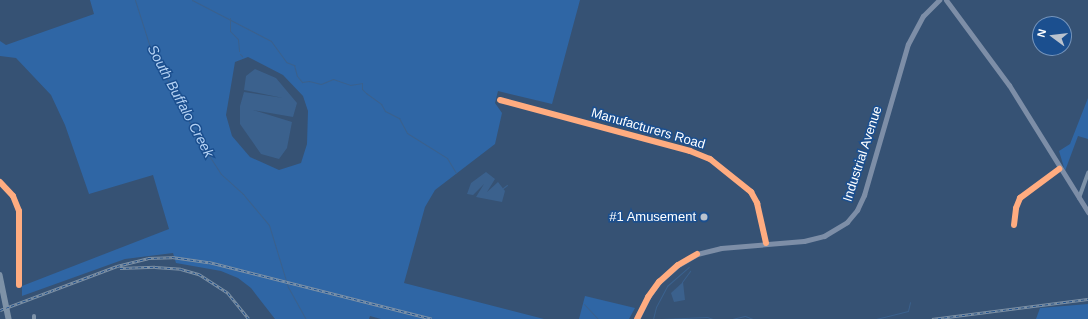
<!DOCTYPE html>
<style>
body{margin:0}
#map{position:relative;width:1088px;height:319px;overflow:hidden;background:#365274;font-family:Arial,sans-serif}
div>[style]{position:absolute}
.green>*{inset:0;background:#2f66a5}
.water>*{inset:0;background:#3b618d}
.stream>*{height:1px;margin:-0.5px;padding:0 0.5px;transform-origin:0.5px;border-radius:0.5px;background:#3b618d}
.minor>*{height:4px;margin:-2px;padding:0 2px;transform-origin:2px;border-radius:2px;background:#7d92a8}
.major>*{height:5px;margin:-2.5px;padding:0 2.5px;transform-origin:2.5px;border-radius:2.5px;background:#7d8ea7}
.highway>*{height:5.5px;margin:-2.75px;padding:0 2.75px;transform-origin:2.75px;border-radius:2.75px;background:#7e92a7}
.rail>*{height:2.5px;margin-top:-1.25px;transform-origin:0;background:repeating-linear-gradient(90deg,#1b4f8f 0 3px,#7e92a7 0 6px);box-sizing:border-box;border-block:1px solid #7e92a7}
.cycleway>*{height:6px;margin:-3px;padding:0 3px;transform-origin:3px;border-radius:3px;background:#ffac80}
.dots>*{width:11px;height:11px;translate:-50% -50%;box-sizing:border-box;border:2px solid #1b4f8f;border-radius:50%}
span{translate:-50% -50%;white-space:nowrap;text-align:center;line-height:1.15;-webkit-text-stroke:3px #1b4f8f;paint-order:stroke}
.street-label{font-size:13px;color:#fff}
.poi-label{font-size:13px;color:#fff}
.right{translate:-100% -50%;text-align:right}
.water-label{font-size:14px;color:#b5d3f5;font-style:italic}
.north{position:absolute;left:1032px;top:16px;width:40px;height:40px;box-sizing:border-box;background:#1b4f8f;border:1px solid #7695bc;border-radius:50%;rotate:285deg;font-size:11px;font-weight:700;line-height:16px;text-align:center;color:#fff}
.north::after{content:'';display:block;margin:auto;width:14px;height:18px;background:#b9c2ce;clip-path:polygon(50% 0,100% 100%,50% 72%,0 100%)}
</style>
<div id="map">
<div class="green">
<div style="clip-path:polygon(evenodd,90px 0,580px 0,552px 104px,498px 91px,495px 103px,502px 113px,495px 144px,435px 190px,425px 207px,404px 283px,544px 319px,381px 319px,370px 316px,369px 319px,275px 319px,251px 288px,238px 278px,221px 271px,176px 263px,173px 253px,125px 259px,22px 296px,22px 286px,169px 229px,153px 175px,89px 194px,65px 125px,51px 95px,16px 58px,0 56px,0 41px,6px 45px,94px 14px,90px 0,248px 57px,283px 75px,303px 96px,308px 111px,307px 144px,301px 163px,279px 170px,250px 157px,232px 136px,226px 115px,235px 62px,248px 57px)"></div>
<div style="clip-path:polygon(1088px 98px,1088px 139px,1078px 136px,1065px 171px,1059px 151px,1070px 144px)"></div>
<div style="clip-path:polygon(585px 296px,635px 308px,629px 319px,579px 319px)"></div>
<div style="clip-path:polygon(1088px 304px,1088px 319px,1036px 319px,1040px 308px)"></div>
</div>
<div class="water">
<div style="clip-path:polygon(255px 69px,276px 78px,297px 103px,293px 117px,253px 110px,292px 122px,287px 148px,279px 159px,261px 154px,240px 124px,240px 106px,244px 92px,283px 98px,244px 90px,246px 76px)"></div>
<div style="clip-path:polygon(486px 172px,495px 179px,487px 192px,498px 182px,505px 191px,502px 202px,476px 197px,484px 184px,473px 195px,467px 194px,471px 183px)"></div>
<div style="clip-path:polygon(683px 282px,685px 300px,674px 302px,671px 293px)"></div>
</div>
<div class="stream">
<div style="left:135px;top:0;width:46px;rotate:72.3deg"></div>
<div style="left:149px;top:44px;width:105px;rotate:62.7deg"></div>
<div style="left:197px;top:137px;width:44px;rotate:57deg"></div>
<div style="left:221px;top:174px;width:30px;rotate:42deg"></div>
<div style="left:243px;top:194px;width:40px;rotate:50deg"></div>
<div style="left:269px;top:225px;width:65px;rotate:73deg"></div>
<div style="left:288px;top:287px;width:37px;rotate:61deg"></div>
<div style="left:192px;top:0;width:89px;rotate:27.4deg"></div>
<div style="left:271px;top:41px;width:26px;rotate:54deg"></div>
<div style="left:286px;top:62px;width:9px;rotate:21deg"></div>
<div style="left:294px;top:65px;width:11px;rotate:75deg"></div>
<div style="left:297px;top:76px;width:8px;rotate:50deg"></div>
<div style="left:302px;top:82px;width:7px;rotate:-8deg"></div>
<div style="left:309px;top:81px;width:12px;rotate:14deg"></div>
<div style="left:321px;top:84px;width:13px;rotate:-23deg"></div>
<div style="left:333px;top:79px;width:18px;rotate:19deg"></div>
<div style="left:350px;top:85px;width:12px;rotate:-9deg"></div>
<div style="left:362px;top:83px;width:6px;rotate:90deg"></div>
<div style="left:362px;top:89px;width:6px;rotate:45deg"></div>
<div style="left:366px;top:93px;width:19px;rotate:36deg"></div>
<div style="left:381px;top:104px;width:8px;rotate:60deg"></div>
<div style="left:385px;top:111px;width:16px;rotate:27deg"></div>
<div style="left:399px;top:118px;width:17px;rotate:62deg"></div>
<div style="left:407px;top:133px;width:47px;rotate:32deg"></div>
<div style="left:447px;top:158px;width:17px;rotate:59deg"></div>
<div style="left:230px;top:18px;width:13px;rotate:90deg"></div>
<div style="left:230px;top:31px;width:11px;rotate:45deg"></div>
<div style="left:238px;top:39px;width:12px;rotate:85deg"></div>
<div style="left:240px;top:54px;width:3px;rotate:45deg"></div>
<div style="left:503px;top:188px;width:5px;rotate:-37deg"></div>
<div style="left:682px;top:282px;width:14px;rotate:-54deg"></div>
<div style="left:584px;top:304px;width:21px;rotate:47deg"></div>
<div style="left:653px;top:319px;width:12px;rotate:-76deg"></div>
<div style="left:656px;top:307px;width:24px;rotate:-62deg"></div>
<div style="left:667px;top:286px;width:29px;rotate:-41deg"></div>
<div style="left:661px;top:319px;width:46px;rotate:-2.5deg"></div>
<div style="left:707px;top:317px;width:6px;rotate:18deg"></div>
<div style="left:732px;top:319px;width:13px;rotate:-13deg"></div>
<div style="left:745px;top:316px;width:9px;rotate:21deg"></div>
<div style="left:876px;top:319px;width:33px;rotate:-14deg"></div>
<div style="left:908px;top:311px;width:9px;rotate:-77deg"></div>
</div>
<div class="minor">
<div style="left:500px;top:100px;width:197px;rotate:15deg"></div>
<div style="left:690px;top:151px;width:22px;rotate:22deg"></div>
<div style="left:710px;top:159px;width:53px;rotate:38.8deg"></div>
<div style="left:751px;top:192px;width:13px;rotate:61deg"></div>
<div style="left:757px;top:203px;width:41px;rotate:77.3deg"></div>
<div style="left:0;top:182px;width:19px;rotate:47deg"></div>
<div style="left:13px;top:196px;width:16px;rotate:68deg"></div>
<div style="left:19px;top:211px;width:74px;rotate:90deg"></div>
<div style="left:1079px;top:198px;width:27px;rotate:-70deg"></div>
<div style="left:1014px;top:225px;width:17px;rotate:-83deg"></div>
<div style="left:1016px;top:208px;width:11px;rotate:-68deg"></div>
<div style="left:1020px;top:198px;width:49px;rotate:-36.6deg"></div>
<div style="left:34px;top:319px;width:3px;rotate:-90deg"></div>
</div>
<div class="major">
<div style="left:946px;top:0;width:106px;rotate:53.5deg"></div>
<div style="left:1009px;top:85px;width:150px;rotate:58.1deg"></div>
<div style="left:637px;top:319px;width:25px;rotate:-63deg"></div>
<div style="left:648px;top:297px;width:19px;rotate:-54deg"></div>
<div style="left:659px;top:282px;width:25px;rotate:-42deg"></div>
<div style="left:678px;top:265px;width:22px;rotate:-30deg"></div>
<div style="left:697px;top:254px;width:25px;rotate:-14deg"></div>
<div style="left:721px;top:248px;width:83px;rotate:-4.8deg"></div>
<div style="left:804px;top:241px;width:21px;rotate:-14deg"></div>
<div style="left:824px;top:236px;width:27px;rotate:-31deg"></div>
<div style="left:847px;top:222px;width:16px;rotate:-50deg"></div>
<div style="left:857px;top:210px;width:17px;rotate:-65deg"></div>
<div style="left:864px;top:195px;width:157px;rotate:-73.8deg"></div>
<div style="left:908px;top:44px;width:32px;rotate:-62deg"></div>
<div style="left:923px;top:16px;width:23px;rotate:-45deg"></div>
</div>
<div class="highway">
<div style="left:0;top:275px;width:45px;rotate:78.4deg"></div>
</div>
<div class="rail">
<div style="left:120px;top:268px;width:35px;rotate:-2deg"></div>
<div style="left:155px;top:267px;width:26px;rotate:4deg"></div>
<div style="left:181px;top:269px;width:19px;rotate:16deg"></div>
<div style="left:199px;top:274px;width:35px;rotate:33deg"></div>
<div style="left:228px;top:293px;width:33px;rotate:51deg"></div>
<div style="left:0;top:310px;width:125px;rotate:-20.6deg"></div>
<div style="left:117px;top:266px;width:32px;rotate:-14deg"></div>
<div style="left:148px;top:258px;width:24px;rotate:-2deg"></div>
<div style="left:172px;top:257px;width:37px;rotate:8deg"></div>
<div style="left:209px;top:262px;width:230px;rotate:14.3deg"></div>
<div style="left:932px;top:319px;width:157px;rotate:-7.3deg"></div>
</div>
<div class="cycleway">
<div style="left:500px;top:100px;width:197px;rotate:15deg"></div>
<div style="left:690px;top:151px;width:22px;rotate:22deg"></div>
<div style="left:710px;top:159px;width:53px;rotate:38.8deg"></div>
<div style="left:751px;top:192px;width:13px;rotate:61deg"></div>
<div style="left:757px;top:203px;width:41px;rotate:77.3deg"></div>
<div style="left:0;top:182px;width:19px;rotate:47deg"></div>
<div style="left:13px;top:196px;width:16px;rotate:68deg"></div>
<div style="left:19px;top:211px;width:74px;rotate:90deg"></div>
<div style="left:1014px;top:225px;width:17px;rotate:-83deg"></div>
<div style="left:1016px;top:208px;width:11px;rotate:-68deg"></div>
<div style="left:1020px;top:198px;width:49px;rotate:-36.6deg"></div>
<div style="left:637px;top:319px;width:25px;rotate:-63deg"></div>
<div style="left:648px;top:297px;width:19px;rotate:-54deg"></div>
<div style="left:659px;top:282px;width:25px;rotate:-42deg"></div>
<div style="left:678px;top:265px;width:22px;rotate:-30deg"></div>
</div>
<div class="dots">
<div style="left:704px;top:217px;background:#b9c2ce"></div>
</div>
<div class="street-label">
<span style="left:648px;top:129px;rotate:16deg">Manufacturers Road</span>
<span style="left:863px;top:154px;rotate:-72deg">Industrial Avenue</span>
</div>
<div class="poi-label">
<span class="right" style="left:696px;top:217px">#1 Amusement</span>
</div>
<div class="water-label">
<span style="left:181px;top:101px;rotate:62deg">South Buffalo Creek</span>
</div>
<div class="north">N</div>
</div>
